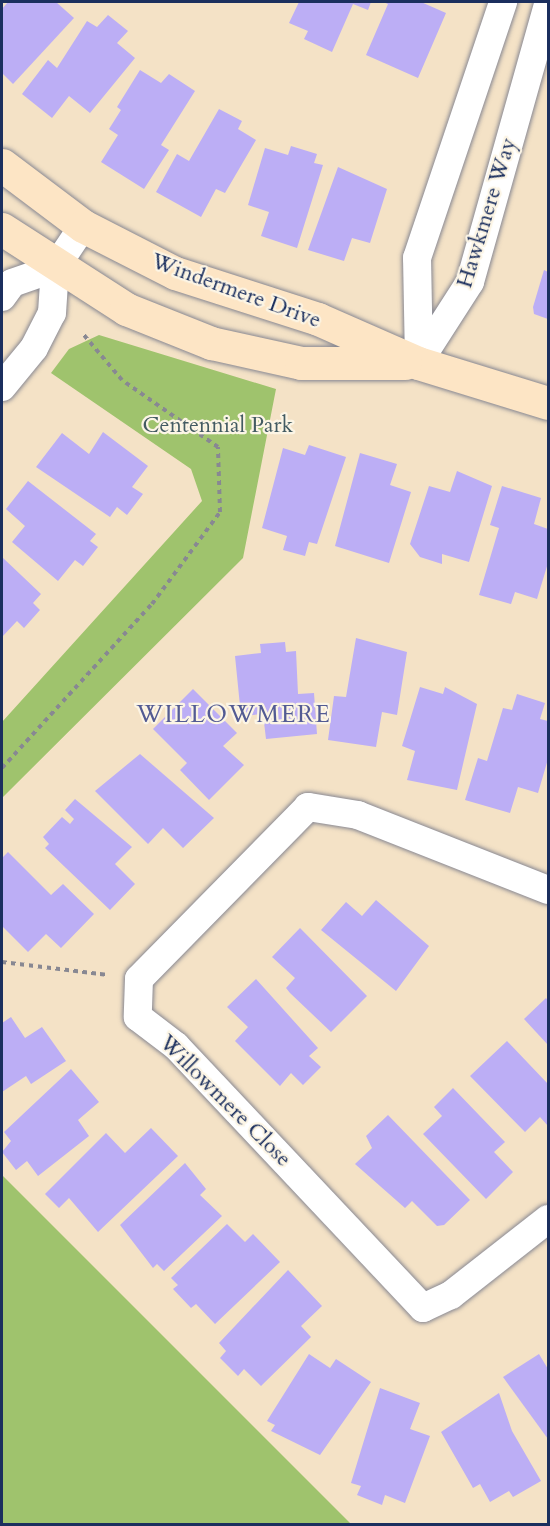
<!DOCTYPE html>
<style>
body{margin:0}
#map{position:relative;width:550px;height:1526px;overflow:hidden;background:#f4e2c6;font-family:Cardo,serif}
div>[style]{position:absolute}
.green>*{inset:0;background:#9fc36d}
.building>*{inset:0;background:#bcaef5}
.path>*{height:4px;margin-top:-2px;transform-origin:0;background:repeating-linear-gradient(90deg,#888892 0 4.5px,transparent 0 9px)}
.roads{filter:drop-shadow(0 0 2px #888892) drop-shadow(0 0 2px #888892)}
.street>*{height:28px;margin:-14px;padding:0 14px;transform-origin:14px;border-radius:14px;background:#fff}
.secondary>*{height:33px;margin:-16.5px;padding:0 16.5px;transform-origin:16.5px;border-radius:16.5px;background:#fde5c5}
span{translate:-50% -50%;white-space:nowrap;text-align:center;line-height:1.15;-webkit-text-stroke:4.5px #fcf5e5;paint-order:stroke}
.street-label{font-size:22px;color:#1b2f5e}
.park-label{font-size:22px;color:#435b62}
.neighbourhood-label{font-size:24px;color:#535b93;letter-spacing:1.5px}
.frame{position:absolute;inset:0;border:3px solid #1b2f5e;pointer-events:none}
</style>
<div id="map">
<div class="green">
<div style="clip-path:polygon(99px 335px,276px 389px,243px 558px,2px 798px,2px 722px,202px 501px,191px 469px,51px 373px,69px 349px)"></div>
<div style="clip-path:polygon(2px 1175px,351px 1524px,2px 1524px)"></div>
</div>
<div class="building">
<div style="clip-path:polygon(8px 2px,56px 2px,74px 18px,13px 84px,2px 73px,2px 9px)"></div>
<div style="clip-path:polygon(299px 2px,371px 2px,368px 10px,353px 4px,332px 52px,304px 39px,308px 31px,289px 23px)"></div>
<div style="clip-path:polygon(383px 2px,421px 2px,446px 13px,418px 78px,366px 55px,388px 4px)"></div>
<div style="clip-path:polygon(108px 15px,128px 31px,117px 43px,135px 58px,90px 113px,69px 96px,52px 118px,22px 94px,48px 60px,57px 68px,87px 21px,97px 27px)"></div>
<div style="clip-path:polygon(140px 70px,161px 83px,169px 74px,195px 91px,161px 145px,169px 150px,144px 189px,101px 162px,118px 135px,109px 129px,121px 110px,117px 107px)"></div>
<div style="clip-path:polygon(219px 109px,242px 121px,238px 129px,256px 140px,225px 193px,216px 189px,201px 217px,156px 192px,177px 154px,189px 161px)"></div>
<div style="clip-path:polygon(291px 146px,317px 154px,314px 163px,323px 165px,297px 248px,261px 236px,269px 212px,248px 205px,265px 148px,288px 155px)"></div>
<div style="clip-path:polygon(338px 167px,387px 189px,370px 243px,352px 238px,344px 261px,308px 250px)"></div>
<div style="clip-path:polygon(544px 270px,548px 272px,548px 319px,534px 314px,533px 307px)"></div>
<div style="clip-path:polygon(103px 432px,148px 466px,132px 487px,143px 494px,127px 515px,117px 507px,110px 517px,36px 467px,62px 433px,89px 454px)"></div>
<div style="clip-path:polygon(309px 445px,346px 457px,317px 544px,309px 542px,305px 556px,283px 550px,287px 536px,262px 528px,283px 448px,305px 455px)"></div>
<div style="clip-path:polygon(360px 453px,397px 464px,390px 485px,411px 492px,389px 563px,335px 546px)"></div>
<div style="clip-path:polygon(457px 471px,492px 486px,469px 562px,442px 554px,442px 564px,420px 557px,410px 544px,429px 486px,450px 492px)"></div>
<div style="clip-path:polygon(28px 481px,96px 534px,90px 541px,98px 547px,83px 566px,75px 560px,58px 581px,12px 542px,25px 526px,6px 509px)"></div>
<div style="clip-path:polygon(502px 486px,541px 498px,534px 524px,548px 529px,548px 563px,537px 599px,515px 592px,511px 604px,479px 595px,499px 528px,490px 525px)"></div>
<div style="clip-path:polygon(2px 557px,41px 594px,33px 603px,40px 610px,24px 628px,17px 621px,2px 637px)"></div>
<div style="clip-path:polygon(356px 638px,407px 652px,397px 715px,382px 712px,376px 747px,328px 740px,334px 696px,346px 697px)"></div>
<div style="clip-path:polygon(285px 642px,286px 652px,296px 651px,298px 694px,314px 693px,317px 734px,266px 739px,263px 714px,241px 716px,235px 656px,261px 653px,260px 644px)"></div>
<div style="clip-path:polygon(420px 687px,443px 694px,445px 687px,477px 704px,457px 790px,407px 780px,415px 751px,402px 746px)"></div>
<div style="clip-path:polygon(193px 689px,237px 733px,223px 746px,244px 765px,209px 800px,180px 770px,187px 763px,153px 729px)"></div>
<div style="clip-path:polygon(517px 694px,545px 703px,540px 719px,548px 721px,548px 759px,538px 793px,518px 787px,510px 813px,465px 800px,478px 758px,487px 761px,503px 708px,512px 710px)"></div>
<div style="clip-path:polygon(140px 754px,214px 818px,183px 848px,163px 828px,148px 844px,95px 791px)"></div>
<div style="clip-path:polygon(75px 799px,132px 847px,115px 864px,135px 884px,110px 910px,45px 848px,49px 844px,43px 837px,62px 817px,70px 824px,74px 819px,65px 810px)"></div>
<div style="clip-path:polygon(8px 852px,51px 895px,63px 884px,94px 914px,61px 948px,46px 934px,28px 952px,2px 926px,2px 858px)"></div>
<div style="clip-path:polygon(376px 900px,429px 946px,396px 991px,321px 930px,346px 902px,362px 916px)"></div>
<div style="clip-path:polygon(300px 928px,367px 996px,331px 1032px,290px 993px,286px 988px,295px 978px,272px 957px)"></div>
<div style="clip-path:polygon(256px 979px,318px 1048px,309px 1056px,321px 1067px,303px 1085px,291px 1073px,280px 1086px,235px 1041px,248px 1027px,227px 1007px)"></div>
<div style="clip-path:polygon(546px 998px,548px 1001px,548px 1045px,524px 1019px)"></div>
<div style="clip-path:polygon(11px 1017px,25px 1038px,42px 1027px,66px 1061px,31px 1084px,26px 1076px,2px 1092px,2px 1023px)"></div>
<div style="clip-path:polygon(507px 1041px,548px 1084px,548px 1126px,540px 1117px,525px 1132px,470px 1076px)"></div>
<div style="clip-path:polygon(71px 1069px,99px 1102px,78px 1120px,89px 1136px,38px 1176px,27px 1161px,16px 1170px,2px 1152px,11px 1141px,4px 1132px)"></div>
<div style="clip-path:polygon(453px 1088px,505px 1142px,494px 1152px,513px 1172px,486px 1199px,423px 1134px,442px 1116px,434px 1107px)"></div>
<div style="clip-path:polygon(388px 1115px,470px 1200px,444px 1225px,437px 1226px,412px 1201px,405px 1208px,355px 1164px,372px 1148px,366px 1136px)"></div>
<div style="clip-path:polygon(151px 1128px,178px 1156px,98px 1232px,69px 1198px,59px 1208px,45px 1194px,106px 1133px,125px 1153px)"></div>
<div style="clip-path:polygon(185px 1163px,206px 1189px,200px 1195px,222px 1216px,164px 1271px,157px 1264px,153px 1268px,120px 1225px)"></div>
<div style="clip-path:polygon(227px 1224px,245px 1242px,253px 1234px,280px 1262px,215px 1324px,196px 1304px,191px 1308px,173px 1289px,178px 1285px,171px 1278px)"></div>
<div style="clip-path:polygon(288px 1270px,322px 1306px,301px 1326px,311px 1337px,261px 1386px,244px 1369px,238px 1376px,220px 1358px,226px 1351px,219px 1343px)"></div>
<div style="clip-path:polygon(309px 1354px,330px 1368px,336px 1359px,371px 1382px,320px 1455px,271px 1431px,275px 1425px,267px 1421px)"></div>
<div style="clip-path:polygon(539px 1354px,548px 1369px,548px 1439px,503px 1377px)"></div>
<div style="clip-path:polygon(380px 1388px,420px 1403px,410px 1429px,430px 1436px,405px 1503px,385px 1495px,382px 1505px,357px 1495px,361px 1486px,351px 1483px)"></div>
<div style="clip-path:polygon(499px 1393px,512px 1431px,541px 1481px,513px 1497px,509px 1491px,490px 1502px,480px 1484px,473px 1488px,441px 1432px)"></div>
</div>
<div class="path">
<div style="left:2px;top:768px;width:222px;rotate:-47.6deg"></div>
<div style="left:152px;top:604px;width:114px;rotate:-53.5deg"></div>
<div style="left:220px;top:512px;width:65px;rotate:-91.8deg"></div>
<div style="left:218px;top:447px;width:117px;rotate:-145.1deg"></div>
<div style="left:122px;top:380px;width:59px;rotate:-130.2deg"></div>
<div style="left:2px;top:962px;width:107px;rotate:7deg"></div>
</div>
<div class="roads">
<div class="street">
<div style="left:2px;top:297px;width:17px;rotate:-54deg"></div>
<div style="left:12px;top:283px;width:46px;rotate:-19.2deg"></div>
<div style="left:419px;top:361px;width:103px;rotate:-91.1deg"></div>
<div style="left:417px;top:258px;width:270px;rotate:-71.4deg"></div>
<div style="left:418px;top:363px;width:96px;rotate:-57.3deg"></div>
<div style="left:470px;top:282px;width:289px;rotate:-74.3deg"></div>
<div style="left:2px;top:387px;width:50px;rotate:-50.6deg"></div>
<div style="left:34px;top:348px;width:39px;rotate:-63deg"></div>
<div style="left:52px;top:313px;width:45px;rotate:-86.2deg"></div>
<div style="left:55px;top:268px;width:50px;rotate:-56.3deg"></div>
<div style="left:548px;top:890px;width:204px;rotate:-158.5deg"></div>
<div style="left:358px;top:815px;width:51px;rotate:-170.9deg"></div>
<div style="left:308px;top:807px;width:241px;rotate:134.5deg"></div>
<div style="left:139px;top:979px;width:38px;rotate:92deg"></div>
<div style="left:138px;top:1017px;width:48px;rotate:37.3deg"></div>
<div style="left:176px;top:1046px;width:360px;rotate:46.7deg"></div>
<div style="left:423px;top:1308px;width:31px;rotate:-25deg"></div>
<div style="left:451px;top:1295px;width:123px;rotate:-38.1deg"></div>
</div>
<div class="secondary">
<div style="left:2px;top:165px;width:101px;rotate:37deg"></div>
<div style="left:83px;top:226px;width:103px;rotate:27.1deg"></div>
<div style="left:175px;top:273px;width:150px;rotate:17.8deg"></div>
<div style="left:318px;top:319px;width:109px;rotate:23.7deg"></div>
<div style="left:418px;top:363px;width:136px;rotate:17.1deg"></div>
<div style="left:2px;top:229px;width:148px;rotate:32.8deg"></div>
<div style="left:126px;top:309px;width:92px;rotate:21.8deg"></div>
<div style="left:211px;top:343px;width:92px;rotate:12.5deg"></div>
<div style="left:301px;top:363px;width:104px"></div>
</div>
</div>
<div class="street-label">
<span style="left:487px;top:213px;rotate:-73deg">Hawkmere Way</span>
<span style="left:236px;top:291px;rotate:20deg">Windermere Drive</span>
<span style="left:225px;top:1101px;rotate:45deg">Willowmere Close</span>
</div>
<div class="park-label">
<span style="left:218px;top:426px">Centennial Park</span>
</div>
<div class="neighbourhood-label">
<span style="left:234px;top:715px">WILLOWMERE</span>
</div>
<div class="frame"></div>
</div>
